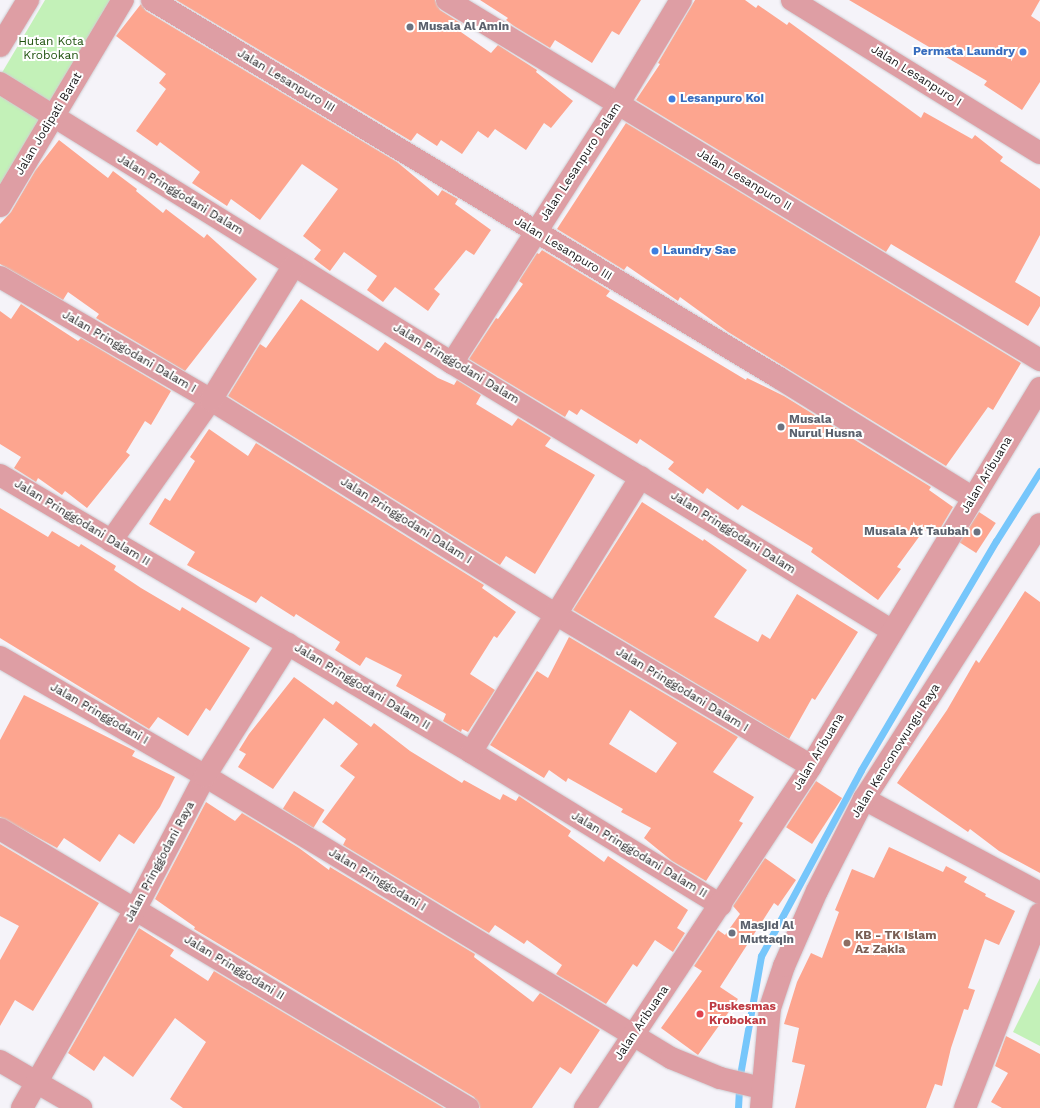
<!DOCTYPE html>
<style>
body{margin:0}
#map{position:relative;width:1040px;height:1108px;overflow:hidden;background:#f5f3f9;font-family:"Work Sans",sans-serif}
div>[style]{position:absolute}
.green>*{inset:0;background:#c3f1b8}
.stream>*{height:7px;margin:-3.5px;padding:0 3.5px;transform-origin:3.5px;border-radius:3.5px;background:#76c6fb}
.building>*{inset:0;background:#fda58f;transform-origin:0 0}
.roads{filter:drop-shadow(0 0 1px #cfcdd2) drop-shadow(0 0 1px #cfcdd2)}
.minor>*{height:22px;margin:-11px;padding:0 11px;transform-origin:11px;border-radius:11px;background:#de9ea4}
.dots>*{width:11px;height:11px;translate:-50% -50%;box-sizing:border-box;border:2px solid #fff;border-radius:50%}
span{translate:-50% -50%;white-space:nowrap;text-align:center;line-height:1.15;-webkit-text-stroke:4px #fff;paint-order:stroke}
.worship-label{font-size:12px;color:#5b616d;font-weight:700}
.left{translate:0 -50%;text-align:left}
.right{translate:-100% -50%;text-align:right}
.park-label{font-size:12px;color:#1f520e}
.shop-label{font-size:12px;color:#366cbe;font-weight:700}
.street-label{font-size:12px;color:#212022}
.education-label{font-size:12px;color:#785e54;font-weight:700}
.health-label{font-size:12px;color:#be3a42;font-weight:700}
</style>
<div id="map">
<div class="green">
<div style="clip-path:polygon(45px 0,115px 0,0 194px,0 76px)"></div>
<div style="clip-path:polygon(1040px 978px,1040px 1046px,1013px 1032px)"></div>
</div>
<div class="stream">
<div style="left:738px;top:1108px;width:33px;rotate:-87deg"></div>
<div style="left:740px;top:1075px;width:121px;rotate:-80deg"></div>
<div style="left:761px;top:956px;width:211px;rotate:-61.7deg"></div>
<div style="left:861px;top:770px;width:266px;rotate:-59.5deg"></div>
<div style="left:996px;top:541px;width:83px;rotate:-57.8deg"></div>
</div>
<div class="building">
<div style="clip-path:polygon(176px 0,435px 0,440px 10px,462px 24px,458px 30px,491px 53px,498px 45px,537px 70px,536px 72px,573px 101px,551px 128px,544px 123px,526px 150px,495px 129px,488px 138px,478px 131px,462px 154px,441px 140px,437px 146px,417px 133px,411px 141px)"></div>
<div style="clip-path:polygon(480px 0,641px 0,619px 35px,612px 31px,592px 63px,555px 40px,550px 48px,514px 26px,506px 20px,508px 18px)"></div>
<div style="clip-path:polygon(695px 0,745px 0,756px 8px,758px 5px,787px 25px,789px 22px,921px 118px,924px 112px,972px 139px,975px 135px,1003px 157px,1000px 161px,1040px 189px,1040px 235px,1015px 282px,1040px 297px,1040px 306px,1028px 326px,891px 244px,886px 252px,636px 100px,660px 64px,658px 63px)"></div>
<div style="clip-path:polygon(849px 0,1040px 0,1031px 16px,1040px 22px,1040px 82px,1022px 110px,984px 85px,987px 81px)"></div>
<div style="clip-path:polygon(141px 4px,146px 11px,397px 162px,438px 196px,442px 190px,458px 199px,455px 204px,491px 230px,474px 255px,466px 250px,434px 289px,440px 294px,428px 311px,395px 287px,383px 302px,367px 290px,377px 276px,344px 252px,330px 271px,314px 259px,321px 250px,303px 236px,338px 189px,302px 164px,260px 220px,231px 199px,227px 206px,192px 183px,200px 172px,160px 142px,157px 146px,136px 131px,166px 89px,159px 83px,166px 74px,116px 36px)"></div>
<div style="clip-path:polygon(626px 123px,1021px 363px,993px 410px,988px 407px,946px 466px,728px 332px,680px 297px,678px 301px,627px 266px,624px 270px,557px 229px)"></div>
<div style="clip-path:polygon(59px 140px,108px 178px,113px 171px,137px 189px,136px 191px,163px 213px,166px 209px,204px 238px,207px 234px,257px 279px,185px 371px,96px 318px,99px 314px,68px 292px,63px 300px,0 264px,0 224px,11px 212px,35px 171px)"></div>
<div style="clip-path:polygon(542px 250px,610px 291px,606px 296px,746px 380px,747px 378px,784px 396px,931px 487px,929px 490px,953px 507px,940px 529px,931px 524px,926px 531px,924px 530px,897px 567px,901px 569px,878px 600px,811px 552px,813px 548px,742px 505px,738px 510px,707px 488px,703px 494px,668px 469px,674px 462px,640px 439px,637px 444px,581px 409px,577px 415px,569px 410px,565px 417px,469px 359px,496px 318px,498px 319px,523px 284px,519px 281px,537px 253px,539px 254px)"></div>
<div style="clip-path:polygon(301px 299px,378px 351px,385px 342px,438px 378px,454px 385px,457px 380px,481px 395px,476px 404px,512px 426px,518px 418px,551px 438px,545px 446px,595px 475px,535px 574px,506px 556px,500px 565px,228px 396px,260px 344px,266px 348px)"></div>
<div style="clip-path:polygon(21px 304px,78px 341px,81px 338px,171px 391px,151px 425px,145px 421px,126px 452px,130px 455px,87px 508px,65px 491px,62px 495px,38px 478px,36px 482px,14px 468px,21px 457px,0 444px,0 311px,11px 319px)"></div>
<div style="clip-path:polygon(209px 429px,248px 456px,256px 443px,484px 585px,482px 588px,516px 612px,497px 638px,494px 636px,470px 674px,495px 690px,468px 732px,462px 729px,461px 732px,443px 721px,446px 714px,396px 686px,402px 675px,366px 657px,360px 666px,335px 650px,340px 642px,296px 614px,294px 617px,261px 596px,256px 603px,187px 565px,195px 552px,149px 524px,165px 498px,170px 501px,195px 461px,190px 457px)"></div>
<div style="clip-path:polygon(642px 502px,703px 541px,704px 539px,747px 570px,714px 617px,758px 642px,762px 634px,770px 639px,797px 594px,858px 632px,815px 700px,812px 698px,789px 739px,573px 610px)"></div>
<div style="clip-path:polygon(0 508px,48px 537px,52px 531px,79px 547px,81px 544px,116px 566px,114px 570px,141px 588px,180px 611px,182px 607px,250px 648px,210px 711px,206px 708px,188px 736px,158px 717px,149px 729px,0 638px)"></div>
<div style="left:979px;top:512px;width:20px;height:36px;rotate:33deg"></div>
<div style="clip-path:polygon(1025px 591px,1040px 602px,1040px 873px,999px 851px,970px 829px,968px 832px,897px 783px,947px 710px,976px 660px,979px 663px)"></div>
<div style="clip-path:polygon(evenodd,569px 637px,738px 737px,713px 772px,754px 797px,739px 821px,743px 823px,706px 881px,672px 861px,644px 838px,651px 828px,621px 812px,623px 809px,568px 778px,566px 782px,549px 770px,544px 778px,490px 745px,537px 671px,548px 678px,569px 637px,630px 710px,677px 743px,656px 773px,609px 744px,630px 710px)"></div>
<div style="clip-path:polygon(294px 677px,333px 705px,336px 701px,371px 727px,374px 723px,410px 751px,462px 783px,464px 780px,500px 800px,503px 794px,516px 801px,519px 796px,571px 831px,568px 836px,604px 862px,608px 856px,688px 910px,677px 928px,685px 933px,673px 952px,655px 940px,637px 967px,633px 964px,606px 1004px,556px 974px,562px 965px,527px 940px,524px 944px,495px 925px,489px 933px,343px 845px,346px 839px,322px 822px,355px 777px,340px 766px,358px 744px,324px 718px,273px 789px,238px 767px,246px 754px,239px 750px,249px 734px)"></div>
<div style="clip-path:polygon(24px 695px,135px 751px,132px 756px,175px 777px,160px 807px,134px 844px,119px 834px,100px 862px,64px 838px,57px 848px,0 817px,0 740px)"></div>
<div style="left:816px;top:781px;width:31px;height:55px;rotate:33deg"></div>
<div style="left:294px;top:791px;width:36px;height:21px;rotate:32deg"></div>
<div style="clip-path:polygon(206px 802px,235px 821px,242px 813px,299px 848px,329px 870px,330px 867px,475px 954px,474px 957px,533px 1002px,540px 993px,600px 1030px,571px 1074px,560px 1067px,532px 1108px,480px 1108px,474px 1097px,194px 929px,195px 927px,155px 899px)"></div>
<div style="clip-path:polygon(0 844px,99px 903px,33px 1011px,15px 1000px,0 1026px,0 960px,19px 926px,0 916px)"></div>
<div style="clip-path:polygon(889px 847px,943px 872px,946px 866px,967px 877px,964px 882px,986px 894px,985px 896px,1015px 911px,999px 945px,985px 939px,968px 988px,975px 990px,968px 1010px,964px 1009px,951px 1048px,942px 1086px,935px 1084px,926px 1108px,795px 1108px,805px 1065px,792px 1062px,799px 1028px,784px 1024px,797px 982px,811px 953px,822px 958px,839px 912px,835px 910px,852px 869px,874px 878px)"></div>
<div style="clip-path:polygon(765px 858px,796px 880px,778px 906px,774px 903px,720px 987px,738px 999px,698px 1055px,661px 1028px,702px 971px,694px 966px,718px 930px,725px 935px,740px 914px,733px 906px)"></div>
<div style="clip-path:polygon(139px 928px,174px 950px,170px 956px,208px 981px,214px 971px,444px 1108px,183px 1108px,170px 1099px,206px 1042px,175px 1018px,133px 1077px,104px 1056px,94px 1071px,68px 1053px)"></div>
<div style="clip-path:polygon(1006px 1036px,1040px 1054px,1040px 1108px,1002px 1108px,991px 1102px,1008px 1073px,995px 1066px)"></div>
</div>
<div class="roads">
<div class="minor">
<div style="left:152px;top:0;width:732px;rotate:31.08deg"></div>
<div style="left:779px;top:378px;width:228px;rotate:31.7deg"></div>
<div style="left:447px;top:0;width:694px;rotate:31.26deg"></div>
<div style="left:792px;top:0;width:291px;rotate:31.7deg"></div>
<div style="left:0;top:46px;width:54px;rotate:-58.7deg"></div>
<div style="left:0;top:83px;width:532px;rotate:31.78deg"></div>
<div style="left:452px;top:363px;width:514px;rotate:31.31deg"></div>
<div style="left:0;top:206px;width:240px;rotate:-59.2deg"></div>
<div style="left:0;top:277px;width:244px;rotate:30.2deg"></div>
<div style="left:211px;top:400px;width:407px;rotate:31.9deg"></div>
<div style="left:557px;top:615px;width:295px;rotate:30.7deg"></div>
<div style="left:452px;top:363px;width:309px;rotate:-57.3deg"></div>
<div style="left:619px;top:103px;width:120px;rotate:-59deg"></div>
<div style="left:0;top:475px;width:546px;rotate:30.46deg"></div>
<div style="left:471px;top:752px;width:293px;rotate:31.5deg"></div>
<div style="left:111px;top:541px;width:173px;rotate:-54.7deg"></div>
<div style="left:211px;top:400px;width:158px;rotate:-58.4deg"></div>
<div style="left:0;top:657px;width:237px;rotate:30.1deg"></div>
<div style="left:205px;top:776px;width:545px;rotate:31.18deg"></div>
<div style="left:671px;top:1058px;width:53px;rotate:22.2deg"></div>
<div style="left:720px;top:1078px;width:42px;rotate:13.7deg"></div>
<div style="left:471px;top:752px;width:323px;rotate:-58.3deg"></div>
<div style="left:864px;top:799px;width:200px;rotate:28.1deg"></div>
<div style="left:0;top:829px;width:545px;rotate:30.8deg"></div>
<div style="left:0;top:1061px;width:94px;rotate:30.1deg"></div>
<div style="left:22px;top:1108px;width:228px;rotate:-60.3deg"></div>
<div style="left:135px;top:910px;width:151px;rotate:-62.4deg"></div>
<div style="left:205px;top:776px;width:156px;rotate:-57.8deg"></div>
<div style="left:585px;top:1108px;width:410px;rotate:-56.5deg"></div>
<div style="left:811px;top:766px;width:442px;rotate:-58.8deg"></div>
<div style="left:761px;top:1108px;width:100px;rotate:-84.9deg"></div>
<div style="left:770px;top:1008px;width:44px;rotate:-71.6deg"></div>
<div style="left:784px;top:966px;width:82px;rotate:-66.3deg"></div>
<div style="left:817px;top:891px;width:103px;rotate:-62.9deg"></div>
<div style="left:864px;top:799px;width:326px;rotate:-57.4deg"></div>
<div style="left:965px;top:1108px;width:208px;rotate:-68.9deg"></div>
</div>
</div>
<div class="dots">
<div style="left:410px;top:27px;background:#6b7280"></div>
<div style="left:1023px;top:52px;background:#3f7fe0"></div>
<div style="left:672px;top:99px;background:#3f7fe0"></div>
<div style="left:655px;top:251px;background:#3f7fe0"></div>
<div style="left:781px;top:427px;background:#6b7280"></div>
<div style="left:977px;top:532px;background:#6b7280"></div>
<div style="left:732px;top:933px;background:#6b7280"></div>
<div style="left:847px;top:943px;background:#8d6e63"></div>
<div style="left:700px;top:1014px;background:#e0444e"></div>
</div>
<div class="worship-label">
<span class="left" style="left:418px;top:27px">Musala Al Amin</span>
<span class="left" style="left:789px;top:427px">Musala<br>Nurul Husna</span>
<span class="right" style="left:969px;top:532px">Musala At Taubah</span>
<span class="left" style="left:740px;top:933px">Masjid Al<br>Muttaqin</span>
</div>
<div class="park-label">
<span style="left:51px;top:49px">Hutan Kota<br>Krobokan</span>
</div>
<div class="shop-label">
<span class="right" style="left:1015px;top:52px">Permata Laundry</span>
<span class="left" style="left:680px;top:99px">Lesanpuro Koi</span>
<span class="left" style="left:663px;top:251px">Laundry Sae</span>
</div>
<div class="street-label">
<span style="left:916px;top:76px;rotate:32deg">Jalan Lesanpuro I</span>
<span style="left:286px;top:81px;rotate:31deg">Jalan Lesanpuro III</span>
<span style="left:49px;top:124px;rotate:-59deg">Jalan Jodipati Barat</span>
<span style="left:581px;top:162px;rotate:-57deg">Jalan Lesanpuro Dalam</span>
<span style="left:744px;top:180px;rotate:31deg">Jalan Lesanpuro II</span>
<span style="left:180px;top:195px;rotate:31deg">Jalan Pringgodani Dalam</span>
<span style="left:563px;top:249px;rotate:31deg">Jalan Lesanpuro III</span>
<span style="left:129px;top:352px;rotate:30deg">Jalan Pringgodani Dalam I</span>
<span style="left:456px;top:364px;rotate:31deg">Jalan Pringgodani Dalam</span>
<span style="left:987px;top:475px;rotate:-59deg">Jalan Aribuana</span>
<span style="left:406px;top:521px;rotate:32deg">Jalan Pringgodani Dalam I</span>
<span style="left:82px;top:523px;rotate:31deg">Jalan Pringgodani Dalam II</span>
<span style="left:733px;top:533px;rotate:32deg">Jalan Pringgodani Dalam</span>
<span style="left:362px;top:687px;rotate:31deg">Jalan Pringgodani Dalam II</span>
<span style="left:682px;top:690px;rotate:31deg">Jalan Pringgodani Dalam I</span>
<span style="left:99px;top:714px;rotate:30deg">Jalan Pringgodani I</span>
<span style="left:896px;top:751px;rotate:-58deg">Jalan Kenconowungu Raya</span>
<span style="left:819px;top:752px;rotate:-59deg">Jalan Aribuana</span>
<span style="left:639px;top:855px;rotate:31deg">Jalan Pringgodani Dalam II</span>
<span style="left:160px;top:862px;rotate:-62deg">Jalan Pringgodani Raya</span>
<span style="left:377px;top:880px;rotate:31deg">Jalan Pringgodani I</span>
<span style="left:234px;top:968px;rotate:31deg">Jalan Pringgodani II</span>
<span style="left:642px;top:1023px;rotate:-56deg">Jalan Aribuana</span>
</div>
<div class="education-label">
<span class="left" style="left:855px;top:943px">KB - TK Islam<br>Az Zakia</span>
</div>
<div class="health-label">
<span class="left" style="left:709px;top:1014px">Puskesmas<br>Krobokan</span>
</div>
</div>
